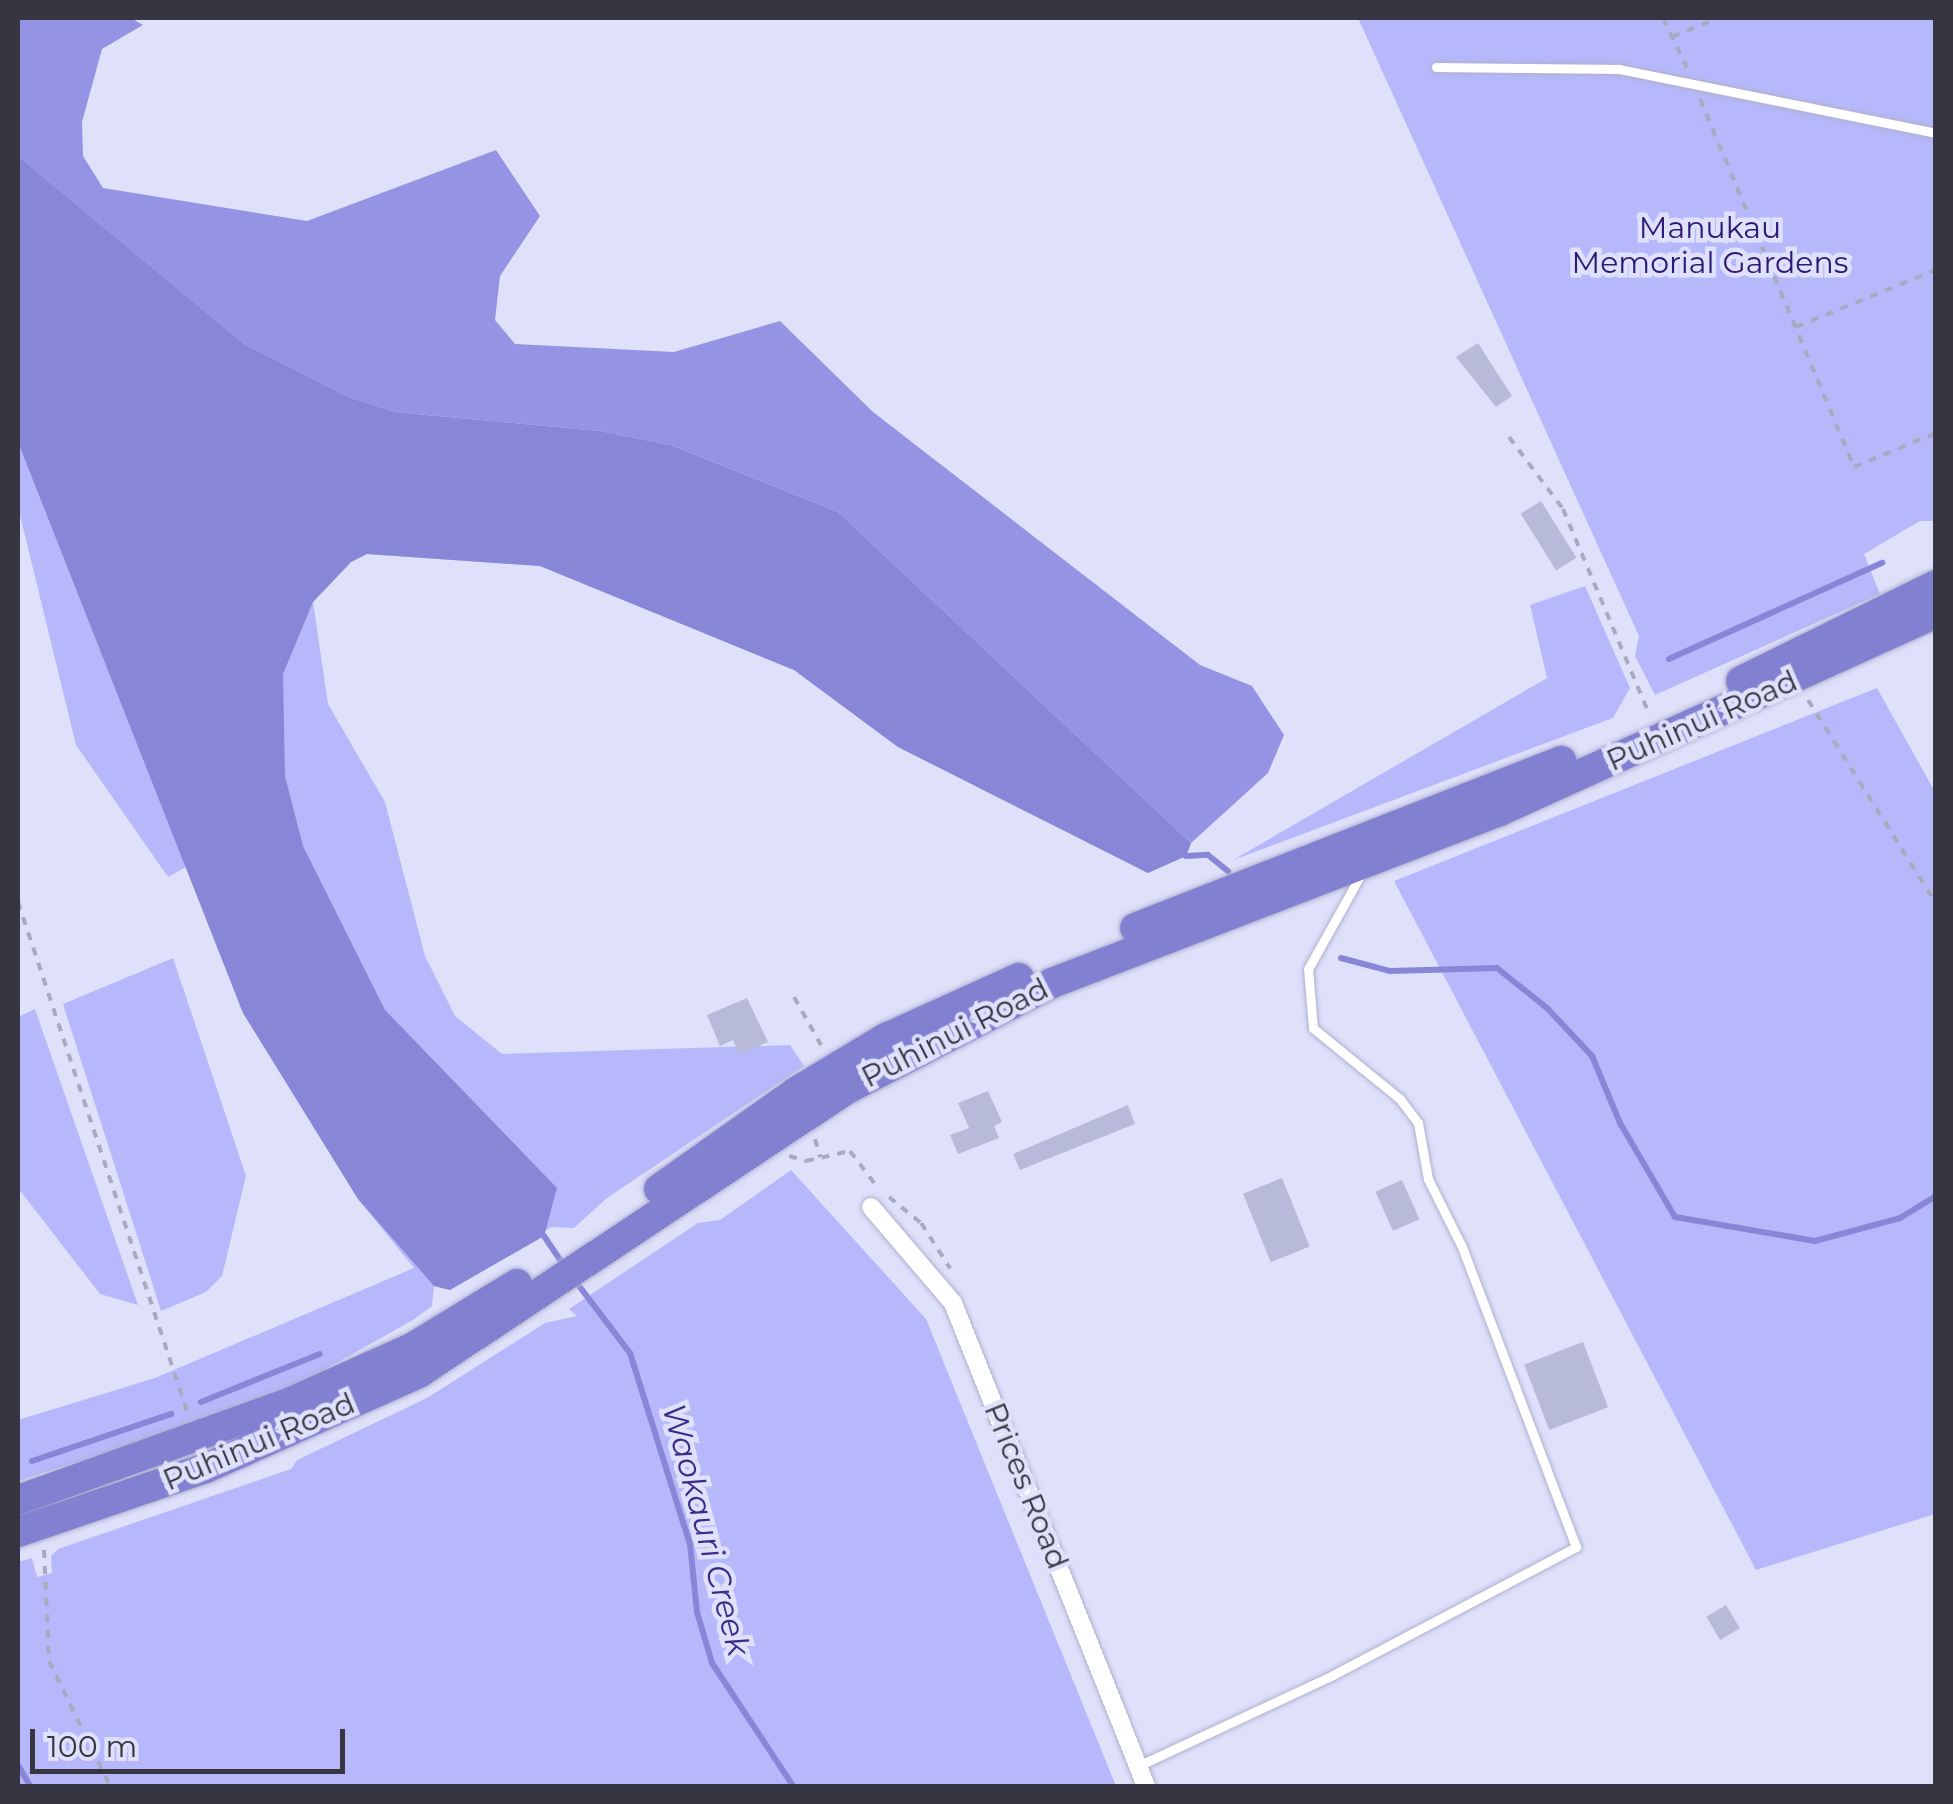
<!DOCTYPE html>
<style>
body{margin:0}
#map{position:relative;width:1953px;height:1804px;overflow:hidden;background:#dfe1fb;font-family:Montserrat,sans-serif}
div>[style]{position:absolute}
.green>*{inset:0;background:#b7b8fb}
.forest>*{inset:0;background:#9493e4}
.water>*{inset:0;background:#8887d7}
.stream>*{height:6px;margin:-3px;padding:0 3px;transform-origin:3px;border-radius:3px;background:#8887d7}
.building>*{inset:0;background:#b8bad9;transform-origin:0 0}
.path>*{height:4px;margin-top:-2px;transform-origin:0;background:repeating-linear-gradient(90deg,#a8aac0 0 8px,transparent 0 16px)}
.roads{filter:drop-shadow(0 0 2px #afb0cf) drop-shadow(0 0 2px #afb0cf)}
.lane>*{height:9px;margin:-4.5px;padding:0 4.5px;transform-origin:4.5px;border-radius:4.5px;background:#fff}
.street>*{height:18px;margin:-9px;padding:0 9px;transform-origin:9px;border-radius:9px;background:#fff}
.highway>*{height:30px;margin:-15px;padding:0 15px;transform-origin:15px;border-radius:15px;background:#8280d1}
span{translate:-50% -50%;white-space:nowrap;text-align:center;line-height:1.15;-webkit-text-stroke:9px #dfe1fb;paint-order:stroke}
.park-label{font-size:30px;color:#2d1a77}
.street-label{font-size:30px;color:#353642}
.water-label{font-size:32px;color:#3a2b88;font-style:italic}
.frame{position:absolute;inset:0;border:20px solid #353642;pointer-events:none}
.scale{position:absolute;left:30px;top:1729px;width:315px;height:45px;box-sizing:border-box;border:5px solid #353642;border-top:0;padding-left:12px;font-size:30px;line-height:35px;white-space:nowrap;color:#353642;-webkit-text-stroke:8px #dfe1fb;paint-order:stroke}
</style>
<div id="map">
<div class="green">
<div style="clip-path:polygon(1358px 18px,1935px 18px,1935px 521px,1920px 521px,1864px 554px,1880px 594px,1655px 695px,1635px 656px,1639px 636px)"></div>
<div style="clip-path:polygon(18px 156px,244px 344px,348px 397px,395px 412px,1191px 843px,1186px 856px,1148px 873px,898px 747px,794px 670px,540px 566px,367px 554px,351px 562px,313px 602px,328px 704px,385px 802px,425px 956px,455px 1016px,502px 1054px,790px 1045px,804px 1066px,607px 1198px,574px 1228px,551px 1227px,450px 1290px,434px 1286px,432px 1306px,413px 1320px,272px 1399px,18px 1481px,18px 1420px,155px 1378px,414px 1268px,358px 1199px,243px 1013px,186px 867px,168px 877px,76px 745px,18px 507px)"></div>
<div style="clip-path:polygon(1585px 586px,1630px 688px,1613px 718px,1233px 860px,1547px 678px,1530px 605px)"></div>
<div style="clip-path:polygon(1877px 688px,1935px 792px,1935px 1514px,1756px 1570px,1394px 881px)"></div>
<div style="clip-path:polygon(173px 958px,246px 1176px,222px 1276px,206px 1292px,161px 1311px,63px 1004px)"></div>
<div style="clip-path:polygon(35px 1009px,138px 1305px,100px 1294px,18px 1188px,18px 1017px)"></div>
<div style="clip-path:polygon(791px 1170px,926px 1319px,1116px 1786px,18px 1786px,18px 1562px,32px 1558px,37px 1577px,52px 1573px,51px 1556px,58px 1549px,291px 1469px,297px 1460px,427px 1398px,545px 1323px,577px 1316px,569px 1309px,698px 1223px,720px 1220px)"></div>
</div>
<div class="forest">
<div style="clip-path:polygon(18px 18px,131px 18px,143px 25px,102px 49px,82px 122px,83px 156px,103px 188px,307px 221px,496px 150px,540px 216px,500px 276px,495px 320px,515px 344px,674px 352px,780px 321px,873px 412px,1200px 665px,1252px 686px,1284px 735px,1268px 773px,1191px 843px,838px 512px,671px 445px,600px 431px,395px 412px,348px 397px,244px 344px,18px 156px)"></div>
</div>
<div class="water">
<div style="clip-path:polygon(18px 156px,244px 344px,348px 397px,395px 412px,600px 431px,671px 445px,838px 512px,1191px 843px,1186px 856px,1148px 873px,898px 747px,794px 670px,540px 566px,367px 554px,351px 562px,313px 602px,283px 674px,285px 776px,303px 846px,385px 1010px,557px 1188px,544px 1236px,450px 1290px,434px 1286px,358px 1199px,243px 1013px,18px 442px)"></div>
</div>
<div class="stream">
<div style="left:1669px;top:659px;width:234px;rotate:-24.3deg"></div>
<div style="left:1186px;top:856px;width:22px;rotate:-3deg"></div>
<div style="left:1208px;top:855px;width:26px;rotate:39deg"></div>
<div style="left:1341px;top:958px;width:51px;rotate:14.9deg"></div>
<div style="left:1390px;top:971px;width:107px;rotate:-1.6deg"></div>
<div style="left:1497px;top:968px;width:64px;rotate:38.7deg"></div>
<div style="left:1547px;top:1008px;width:66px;rotate:46.8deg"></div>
<div style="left:1592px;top:1056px;width:73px;rotate:67.3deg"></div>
<div style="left:1620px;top:1123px;width:109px;rotate:59.7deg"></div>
<div style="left:1675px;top:1217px;width:142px;rotate:9.7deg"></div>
<div style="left:1815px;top:1241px;width:88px;rotate:-15.1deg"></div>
<div style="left:1900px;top:1218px;width:42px;rotate:-31.4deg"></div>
<div style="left:544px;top:1236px;width:34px;rotate:56deg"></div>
<div style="left:573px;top:1278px;width:94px;rotate:52.8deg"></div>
<div style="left:630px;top:1353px;width:200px;rotate:72.6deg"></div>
<div style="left:690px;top:1544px;width:68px;rotate:84.1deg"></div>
<div style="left:697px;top:1612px;width:53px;rotate:73.6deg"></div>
<div style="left:712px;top:1663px;width:147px;rotate:56.6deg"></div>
<div style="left:201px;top:1402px;width:128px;rotate:-22deg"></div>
<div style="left:32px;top:1461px;width:147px;rotate:-18.7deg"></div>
<div style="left:18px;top:1765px;width:24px;rotate:60deg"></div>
</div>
<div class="building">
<div style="clip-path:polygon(1478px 343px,1512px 396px,1496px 407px,1456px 357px)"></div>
<div style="left:1541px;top:501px;width:67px;height:24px;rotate:58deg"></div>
<div style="clip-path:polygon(747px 998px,768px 1042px,739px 1054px,733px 1040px,720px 1046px,707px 1015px)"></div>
<div style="clip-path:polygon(988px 1091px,1002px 1122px,994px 1126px,999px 1138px,958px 1154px,950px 1135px,969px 1128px,958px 1103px)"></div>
<div style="clip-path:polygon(1128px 1105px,1135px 1124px,1020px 1170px,1013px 1154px)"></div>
<div style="left:1282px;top:1178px;width:74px;height:42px;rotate:68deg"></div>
<div style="left:1402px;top:1180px;width:43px;height:29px;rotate:66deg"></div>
<div style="left:1583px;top:1342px;width:70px;height:63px;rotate:69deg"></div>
<div style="left:1726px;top:1605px;width:27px;height:23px;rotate:59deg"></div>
</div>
<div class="path">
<div style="left:1663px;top:18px;width:55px;rotate:64.4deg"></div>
<div style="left:1672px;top:37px;width:50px;rotate:-22.4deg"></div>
<div style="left:1700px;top:99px;width:399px;rotate:67.3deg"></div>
<div style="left:1854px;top:467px;width:89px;rotate:-22.5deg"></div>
<div style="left:1796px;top:327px;width:151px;rotate:-22.2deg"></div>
<div style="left:1509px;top:437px;width:90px;rotate:53.1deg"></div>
<div style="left:1563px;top:509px;width:222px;rotate:67.2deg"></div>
<div style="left:1808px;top:700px;width:240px;rotate:57.8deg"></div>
<div style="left:18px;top:902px;width:539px;rotate:71.63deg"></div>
<div style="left:794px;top:997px;width:55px;rotate:60.6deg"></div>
<div style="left:815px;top:1139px;width:19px;rotate:74deg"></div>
<div style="left:789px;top:1156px;width:18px;rotate:16deg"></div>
<div style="left:806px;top:1161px;width:45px;rotate:-12.8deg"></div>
<div style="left:850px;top:1151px;width:46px;rotate:52.9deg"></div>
<div style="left:889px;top:1197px;width:41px;rotate:39.1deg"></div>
<div style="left:921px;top:1223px;width:54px;rotate:57.2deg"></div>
<div style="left:44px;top:1550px;width:111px;rotate:87.4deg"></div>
<div style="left:49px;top:1661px;width:139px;rotate:64deg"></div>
</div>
<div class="roads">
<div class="lane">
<div style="left:1436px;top:67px;width:183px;rotate:0.6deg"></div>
<div style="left:1619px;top:69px;width:323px;rotate:11.4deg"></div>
<div style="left:1138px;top:1766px;width:215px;rotate:-25deg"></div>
<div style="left:1333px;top:1675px;width:275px;rotate:-27.8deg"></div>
<div style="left:1576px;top:1547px;width:323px;rotate:-110.8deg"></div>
<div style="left:1461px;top:1245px;width:74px;rotate:-116.6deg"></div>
<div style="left:1428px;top:1179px;width:57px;rotate:-100.1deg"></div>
<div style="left:1418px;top:1123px;width:30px;rotate:-127deg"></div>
<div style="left:1400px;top:1099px;width:112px;rotate:-140.8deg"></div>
<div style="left:1313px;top:1028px;width:59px;rotate:-94.8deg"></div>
<div style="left:1308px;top:969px;width:109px;rotate:-60.8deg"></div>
</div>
<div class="street">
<div style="left:871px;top:1207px;width:126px;rotate:49.5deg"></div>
<div style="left:953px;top:1303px;width:520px;rotate:68.22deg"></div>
</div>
<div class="highway">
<div style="left:1741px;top:681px;width:217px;rotate:-26.2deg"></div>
<div style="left:1135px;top:928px;width:458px;rotate:-21.4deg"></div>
<div style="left:659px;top:1189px;width:168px;rotate:-35.3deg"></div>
<div style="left:796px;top:1092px;width:105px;rotate:-31deg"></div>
<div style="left:886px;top:1038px;width:146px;rotate:-24.3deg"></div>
<div style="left:18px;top:1500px;width:290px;rotate:-19.7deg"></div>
<div style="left:291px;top:1402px;width:133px;rotate:-24.1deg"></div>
<div style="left:412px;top:1348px;width:123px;rotate:-31.4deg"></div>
<div style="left:18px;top:1532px;width:199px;rotate:-18.8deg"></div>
<div style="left:206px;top:1468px;width:233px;rotate:-24deg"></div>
<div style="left:419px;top:1373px;width:514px;rotate:-33.57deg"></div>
<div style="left:847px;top:1089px;width:231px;rotate:-27.3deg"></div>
<div style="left:1052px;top:983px;width:480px;rotate:-21deg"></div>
<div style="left:1500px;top:811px;width:479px;rotate:-24.4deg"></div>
</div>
</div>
<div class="park-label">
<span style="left:1710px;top:245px">Manukau<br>Memorial Gardens</span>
</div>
<div class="street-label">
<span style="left:1702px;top:721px;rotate:-24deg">Puhinui Road</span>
<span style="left:955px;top:1033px;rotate:-27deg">Puhinui Road</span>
<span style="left:259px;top:1442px;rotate:-23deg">Puhinui Road</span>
<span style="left:1026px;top:1486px;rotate:68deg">Prices Road</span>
</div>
<div class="water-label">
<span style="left:706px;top:1530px;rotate:75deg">Waokauri Creek</span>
</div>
<div class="frame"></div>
<div class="scale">100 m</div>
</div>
